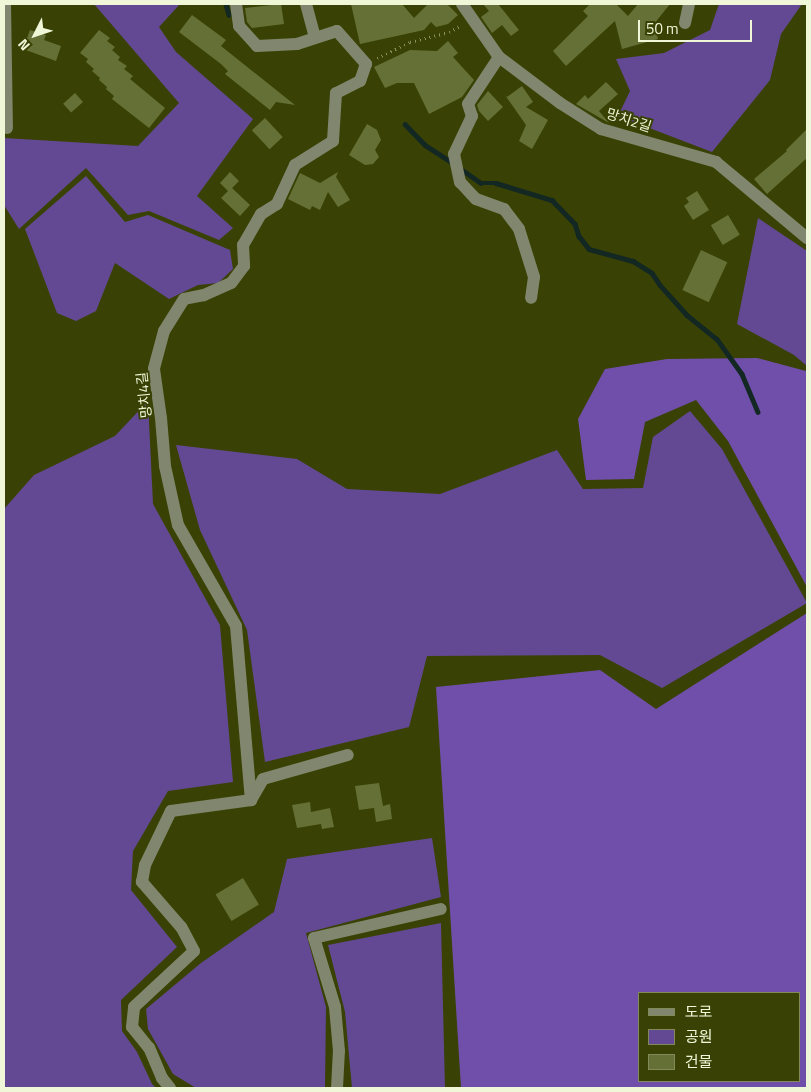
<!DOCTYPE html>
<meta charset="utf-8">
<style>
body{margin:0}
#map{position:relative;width:811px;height:1092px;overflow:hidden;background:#394204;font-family:"Titillium Web","Noto Sans KR",sans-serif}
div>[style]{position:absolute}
.green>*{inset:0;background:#634993}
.forest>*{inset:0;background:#704fab}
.stream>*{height:4.5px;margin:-2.25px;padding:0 2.25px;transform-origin:2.25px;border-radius:2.25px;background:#132723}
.building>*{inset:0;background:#657037;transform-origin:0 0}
.path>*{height:2.5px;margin-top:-1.25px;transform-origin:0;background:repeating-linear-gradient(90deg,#899161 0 1px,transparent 0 5px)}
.minor>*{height:12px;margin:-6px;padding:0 6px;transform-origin:6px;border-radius:6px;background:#81876e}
span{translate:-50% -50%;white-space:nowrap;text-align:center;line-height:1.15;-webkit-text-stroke:4px #394204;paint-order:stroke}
.street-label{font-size:14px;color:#f0f7d9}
.frame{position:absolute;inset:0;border:5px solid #f0f7d9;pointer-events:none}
.legend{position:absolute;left:638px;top:992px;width:162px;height:90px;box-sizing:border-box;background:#394204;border:1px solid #828a59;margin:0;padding:6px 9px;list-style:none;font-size:15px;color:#f0f7d9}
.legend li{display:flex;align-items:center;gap:10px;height:25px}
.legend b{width:25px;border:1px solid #828a59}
.north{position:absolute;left:10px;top:10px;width:50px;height:50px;-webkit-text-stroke:4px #394204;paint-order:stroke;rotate:229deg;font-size:14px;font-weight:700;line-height:20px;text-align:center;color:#f0f7d9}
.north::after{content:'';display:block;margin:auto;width:18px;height:22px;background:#f0f7d9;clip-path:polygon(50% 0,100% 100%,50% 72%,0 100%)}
.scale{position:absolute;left:638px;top:20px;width:114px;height:22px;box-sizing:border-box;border:2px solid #f0f7d9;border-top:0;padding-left:6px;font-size:15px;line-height:18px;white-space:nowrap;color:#f0f7d9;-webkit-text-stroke:4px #394204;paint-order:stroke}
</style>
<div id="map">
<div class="green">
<div style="clip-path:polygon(94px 4px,180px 4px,159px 27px,176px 52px,253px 119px,197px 196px,233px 228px,219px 240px,149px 211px,128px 215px,86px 168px,19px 229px,4px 205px,4px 138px,138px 146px,179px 103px)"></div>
<div style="clip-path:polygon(719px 4px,802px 4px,781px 34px,770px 80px,712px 152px,618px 116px,630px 91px,616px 59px,664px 53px,710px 30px)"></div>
<div style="clip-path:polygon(86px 176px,125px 222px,148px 215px,230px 250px,233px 269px,218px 283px,198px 285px,169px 299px,115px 263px,96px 311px,76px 321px,57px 313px,25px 229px)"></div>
<div style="clip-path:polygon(758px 218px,807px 251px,807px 366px,794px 355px,737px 324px)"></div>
<div style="clip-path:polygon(148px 401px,153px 504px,220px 625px,233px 782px,168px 791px,133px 851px,131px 890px,177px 947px,121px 1000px,122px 1031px,137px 1052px,152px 1084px,156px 1088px,4px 1088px,4px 509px,34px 475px,115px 436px)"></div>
<div style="clip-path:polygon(690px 411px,722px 449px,807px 603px,662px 688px,600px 655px,427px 656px,409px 727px,265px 762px,247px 630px,200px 530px,176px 445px,297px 459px,347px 489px,440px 494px,557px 450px,583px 489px,643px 488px,653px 437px)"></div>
<div style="clip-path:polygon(432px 838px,441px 897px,306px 933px,326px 1007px,325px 1088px,196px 1088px,173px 1074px,148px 1029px,146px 1009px,201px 963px,274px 912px,287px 859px)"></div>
<div style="clip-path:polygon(441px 923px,445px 1088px,352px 1088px,345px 1012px,328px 945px)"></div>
</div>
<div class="forest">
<div style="clip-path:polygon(757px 358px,806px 371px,807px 375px,807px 587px,728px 441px,696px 400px,645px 422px,634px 479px,586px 480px,578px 419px,605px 369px,667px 359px)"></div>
<div style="clip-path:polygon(evenodd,807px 613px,807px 1088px,461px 1088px,436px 687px,600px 670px,656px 709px,807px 613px,640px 993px,800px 993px,800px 1081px,640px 1081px,640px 993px)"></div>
</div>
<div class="stream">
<div style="left:226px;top:4px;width:11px;rotate:75deg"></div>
<div style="left:405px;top:124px;width:29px;rotate:46deg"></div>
<div style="left:425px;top:145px;width:33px;rotate:33deg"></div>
<div style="left:461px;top:169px;width:24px;rotate:35deg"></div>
<div style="left:481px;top:183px;width:15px"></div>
<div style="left:496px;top:183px;width:59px;rotate:16.9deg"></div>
<div style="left:552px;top:200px;width:33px;rotate:46deg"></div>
<div style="left:575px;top:224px;width:13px;rotate:72deg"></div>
<div style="left:579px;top:236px;width:16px;rotate:52deg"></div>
<div style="left:589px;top:249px;width:46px;rotate:15.3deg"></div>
<div style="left:633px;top:261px;width:22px;rotate:32deg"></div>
<div style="left:652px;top:273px;width:14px;rotate:56deg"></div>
<div style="left:660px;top:285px;width:40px;rotate:48deg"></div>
<div style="left:687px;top:315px;width:38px;rotate:39deg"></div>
<div style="left:717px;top:339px;width:43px;rotate:54.5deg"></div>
<div style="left:742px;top:374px;width:41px;rotate:67.2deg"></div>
</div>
<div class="building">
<div style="clip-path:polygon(281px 4px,284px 24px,252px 28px,247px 22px,245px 8px)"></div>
<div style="clip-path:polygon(351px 4px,402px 4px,414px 18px,428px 4px,447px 4px,458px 15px,448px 24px,436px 27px,431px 22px,424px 30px,360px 44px)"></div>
<div style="clip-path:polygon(483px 4px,498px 4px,519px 30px,511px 36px,502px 25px,492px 33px,481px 17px,489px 11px)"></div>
<div style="clip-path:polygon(590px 4px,616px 4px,628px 16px,638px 4px,670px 4px,654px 24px,658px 39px,622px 49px,615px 21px,566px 66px,553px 51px,588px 16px,583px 11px)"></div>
<div style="clip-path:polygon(192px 15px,226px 40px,221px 46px,295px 105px,276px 102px,270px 110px,225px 74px,228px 71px,221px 64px,179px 32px)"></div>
<div style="clip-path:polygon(30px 30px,46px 35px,44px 40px,61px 46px,56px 61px,23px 49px)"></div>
<div style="clip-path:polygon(99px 30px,110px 38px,107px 41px,115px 47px,112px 50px,120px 57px,118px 60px,127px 66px,124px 69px,133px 76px,130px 79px,165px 108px,149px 128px,112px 99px,114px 96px,106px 89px,107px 87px,99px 80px,100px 78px,92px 71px,94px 69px,86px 62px,88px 59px,80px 53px)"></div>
<div style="clip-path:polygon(448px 41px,458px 53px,453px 57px,474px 80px,462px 97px,429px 114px,414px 83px,397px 83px,385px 88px,374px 67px,410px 50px,437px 51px)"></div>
<div style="clip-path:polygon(606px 82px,618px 94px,599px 111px,609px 123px,576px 104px,585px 95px,588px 99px)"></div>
<div style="clip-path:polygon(522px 86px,533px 102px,526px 107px,548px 120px,532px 149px,519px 141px,526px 125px,505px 95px,507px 97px)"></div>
<div style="clip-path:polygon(488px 91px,503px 107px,488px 121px,479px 111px,477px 105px)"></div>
<div style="left:75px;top:93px;width:12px;height:16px;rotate:48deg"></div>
<div style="left:265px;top:118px;width:26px;height:18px;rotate:47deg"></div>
<div style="clip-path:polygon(367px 124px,377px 130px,381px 140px,375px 150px,379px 157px,373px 164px,365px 165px,349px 155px)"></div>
<div style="clip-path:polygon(807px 129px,807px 158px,767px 194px,754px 179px,787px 151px,786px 150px)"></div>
<div style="clip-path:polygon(230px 172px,239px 181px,232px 188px,250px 205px,240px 216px,221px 198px,228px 191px,220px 183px)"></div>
<div style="clip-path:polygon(338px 172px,336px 177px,350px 200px,338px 207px,328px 192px,320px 210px,312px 206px,310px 210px,288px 199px,300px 173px,320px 183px)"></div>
<div style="clip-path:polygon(697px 191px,709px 210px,693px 220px,684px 206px,689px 202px,686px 198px)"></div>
<div style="left:728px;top:215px;width:23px;height:20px;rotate:59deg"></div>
<div style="left:701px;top:250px;width:29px;height:44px;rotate:25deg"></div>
<div style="clip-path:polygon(379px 783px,383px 806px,390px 804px,392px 819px,376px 822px,374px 808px,359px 810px,355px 786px)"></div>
<div style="clip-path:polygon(310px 802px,311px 812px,330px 808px,334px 827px,322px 829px,321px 824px,297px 828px,292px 805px)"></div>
<div style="left:243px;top:878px;width:31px;height:32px;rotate:59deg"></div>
</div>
<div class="path">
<div style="left:377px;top:58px;width:37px;rotate:-26deg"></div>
<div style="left:410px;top:42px;width:40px;rotate:-14.4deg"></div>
<div style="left:449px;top:32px;width:13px;rotate:-29deg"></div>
</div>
<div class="minor">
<div style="left:5px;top:4px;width:124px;rotate:89.1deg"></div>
<div style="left:236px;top:4px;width:22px;rotate:82deg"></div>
<div style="left:239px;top:26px;width:27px;rotate:48deg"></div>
<div style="left:257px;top:46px;width:40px;rotate:-2.9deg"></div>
<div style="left:297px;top:44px;width:42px;rotate:-18deg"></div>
<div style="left:337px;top:31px;width:44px;rotate:48.7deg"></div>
<div style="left:366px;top:64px;width:18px;rotate:109deg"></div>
<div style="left:360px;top:81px;width:27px;rotate:153deg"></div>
<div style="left:336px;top:93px;width:48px;rotate:93.6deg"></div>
<div style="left:333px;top:141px;width:45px;rotate:147.7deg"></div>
<div style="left:295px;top:165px;width:43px;rotate:114.8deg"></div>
<div style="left:277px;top:204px;width:19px;rotate:148deg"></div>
<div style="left:261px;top:214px;width:36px;rotate:120deg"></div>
<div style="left:243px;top:245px;width:21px;rotate:87deg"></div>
<div style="left:244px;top:266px;width:21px;rotate:127deg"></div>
<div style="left:231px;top:283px;width:30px;rotate:156deg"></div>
<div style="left:204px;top:295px;width:20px;rotate:169deg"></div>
<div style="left:184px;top:299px;width:38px;rotate:122deg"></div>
<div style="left:164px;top:331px;width:39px;rotate:105deg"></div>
<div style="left:154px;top:369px;width:49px;rotate:81.9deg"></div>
<div style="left:161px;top:418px;width:48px;rotate:85.2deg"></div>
<div style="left:165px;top:466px;width:60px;rotate:77.6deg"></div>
<div style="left:178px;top:525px;width:116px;rotate:60.1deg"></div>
<div style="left:236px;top:626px;width:175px;rotate:85.1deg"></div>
<div style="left:306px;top:4px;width:35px;rotate:75deg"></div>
<div style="left:462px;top:4px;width:65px;rotate:55.1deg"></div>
<div style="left:499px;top:57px;width:76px;rotate:37deg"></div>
<div style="left:560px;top:103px;width:49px;rotate:32.4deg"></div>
<div style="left:601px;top:129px;width:120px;rotate:16deg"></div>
<div style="left:716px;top:162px;width:119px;rotate:39.9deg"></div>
<div style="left:685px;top:23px;width:19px;rotate:-78deg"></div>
<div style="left:499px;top:57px;width:56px;rotate:123.4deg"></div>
<div style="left:468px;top:104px;width:13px;rotate:72deg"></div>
<div style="left:472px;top:116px;width:42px;rotate:115.3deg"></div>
<div style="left:454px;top:154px;width:29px;rotate:78deg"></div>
<div style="left:460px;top:182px;width:23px;rotate:47deg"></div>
<div style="left:476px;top:199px;width:30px;rotate:20deg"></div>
<div style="left:504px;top:209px;width:25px;rotate:53deg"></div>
<div style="left:519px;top:229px;width:50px;rotate:72.6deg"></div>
<div style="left:534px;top:277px;width:21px;rotate:98deg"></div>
<div style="left:170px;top:1088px;width:13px;rotate:-129deg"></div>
<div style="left:162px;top:1078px;width:33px;rotate:-113deg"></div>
<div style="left:149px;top:1048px;width:27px;rotate:-129deg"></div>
<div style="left:132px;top:1027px;width:20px;rotate:-84deg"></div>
<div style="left:134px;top:1007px;width:82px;rotate:-43deg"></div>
<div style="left:194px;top:951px;width:27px;rotate:-118deg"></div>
<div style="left:181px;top:927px;width:60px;rotate:-130.9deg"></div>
<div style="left:142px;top:882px;width:17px;rotate:-80deg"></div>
<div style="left:145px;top:865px;width:60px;rotate:-64.3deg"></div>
<div style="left:171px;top:811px;width:81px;rotate:-7.8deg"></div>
<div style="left:251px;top:800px;width:24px;rotate:-60deg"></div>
<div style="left:263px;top:779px;width:88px;rotate:-15.8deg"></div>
<div style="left:337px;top:1088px;width:37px;rotate:-87deg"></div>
<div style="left:339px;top:1051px;width:44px;rotate:-95.2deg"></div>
<div style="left:335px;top:1007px;width:72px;rotate:-106.9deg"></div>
<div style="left:314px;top:938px;width:130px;rotate:-12.9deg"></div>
</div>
<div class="street-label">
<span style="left:629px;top:120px;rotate:18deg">망치2길</span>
<span style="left:144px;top:395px;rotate:-96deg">망치4길</span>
</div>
<div class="frame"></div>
<ul class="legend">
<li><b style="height:6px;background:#81876e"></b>도로</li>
<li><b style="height:14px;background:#634993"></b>공원</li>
<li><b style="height:14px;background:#657037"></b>건물</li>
</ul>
<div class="north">N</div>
<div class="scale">50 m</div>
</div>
